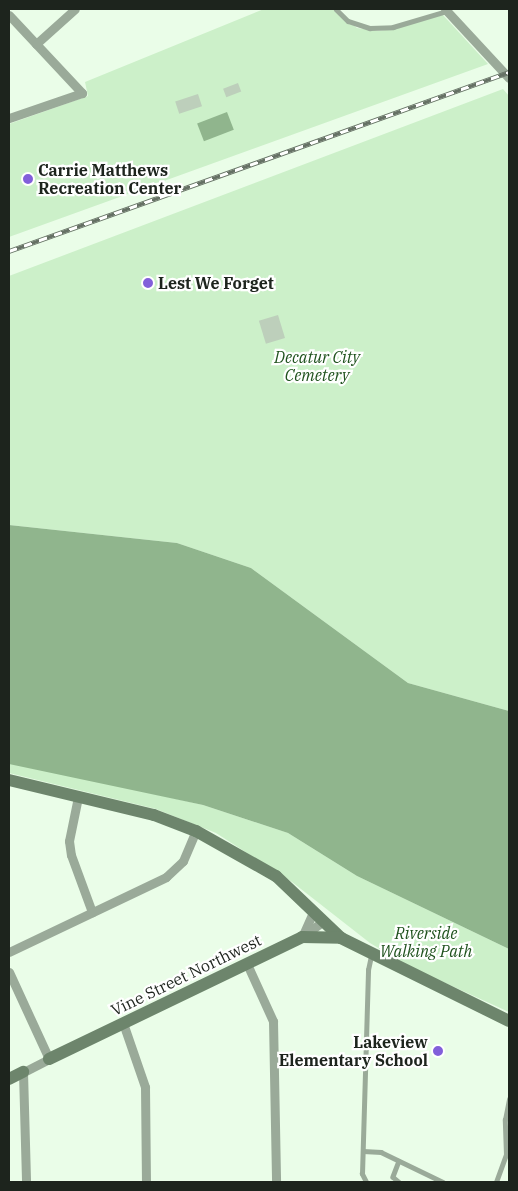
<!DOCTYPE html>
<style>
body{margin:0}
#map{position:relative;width:518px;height:1191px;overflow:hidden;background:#eafde8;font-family:"IBM Plex Serif",serif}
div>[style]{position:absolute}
.green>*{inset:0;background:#ccf0c9}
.water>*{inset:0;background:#90b58d;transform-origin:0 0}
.building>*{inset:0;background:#bdcfbb;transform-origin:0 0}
.lane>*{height:4.5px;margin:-2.25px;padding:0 2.25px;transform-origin:2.25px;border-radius:2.25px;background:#9aaa99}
.street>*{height:9px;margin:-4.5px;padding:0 4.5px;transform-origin:4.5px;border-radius:4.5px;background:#9aaa99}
.secondary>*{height:12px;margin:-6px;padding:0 6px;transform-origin:6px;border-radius:6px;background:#6d856c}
.rail>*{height:4.5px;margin-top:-2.25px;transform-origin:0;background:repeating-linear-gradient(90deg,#fff 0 8px,#667165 0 16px);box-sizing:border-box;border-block:1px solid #667165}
.dots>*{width:14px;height:14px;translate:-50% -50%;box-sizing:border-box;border:2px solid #fff;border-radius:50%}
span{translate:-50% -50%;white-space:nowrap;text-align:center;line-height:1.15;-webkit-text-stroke:4.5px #fff;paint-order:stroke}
.poi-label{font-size:16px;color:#1d241d;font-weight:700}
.left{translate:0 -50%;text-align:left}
.right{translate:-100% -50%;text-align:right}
.park-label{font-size:16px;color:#1f521d;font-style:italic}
.street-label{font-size:16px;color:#1d241d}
.frame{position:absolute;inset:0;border:10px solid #1d241d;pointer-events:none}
</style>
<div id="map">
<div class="green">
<div style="clip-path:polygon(264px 9px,334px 9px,357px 28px,377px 31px,395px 29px,442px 14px,488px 64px,9px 237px,9px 124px,88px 96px,85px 82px)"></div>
<div style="clip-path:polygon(503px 89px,509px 96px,509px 711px,408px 683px,251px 568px,177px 543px,9px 525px,9px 276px)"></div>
<div style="clip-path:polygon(9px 761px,203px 805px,288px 833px,357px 876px,509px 949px,509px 1012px,408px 966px,370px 943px,292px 882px,216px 833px,156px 809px,9px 773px)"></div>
</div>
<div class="water">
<div style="left:227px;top:112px;width:19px;height:32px;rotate:69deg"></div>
<div style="clip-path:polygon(9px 525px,177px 543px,251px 568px,408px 683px,509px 711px,509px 949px,357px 876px,288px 833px,203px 805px,9px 764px)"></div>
</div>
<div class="building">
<div style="left:238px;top:83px;width:9px;height:16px;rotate:69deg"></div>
<div style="left:198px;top:94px;width:13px;height:24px;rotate:72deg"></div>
<div style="left:278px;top:315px;width:24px;height:20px;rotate:73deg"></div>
</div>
<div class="lane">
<div style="left:336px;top:9px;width:17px;rotate:45deg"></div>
<div style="left:348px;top:21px;width:23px;rotate:18deg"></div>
<div style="left:370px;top:28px;width:23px;rotate:-2deg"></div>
<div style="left:393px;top:27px;width:56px;rotate:-16.5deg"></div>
<div style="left:363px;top:1151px;width:18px;rotate:3deg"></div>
<div style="left:381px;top:1152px;width:69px;rotate:25.8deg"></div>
<div style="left:399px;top:1161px;width:17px;rotate:111deg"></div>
<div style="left:393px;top:1177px;width:8px;rotate:40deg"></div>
<div style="left:366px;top:1182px;width:9px;rotate:-117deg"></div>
<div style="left:362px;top:1174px;width:204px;rotate:-88.3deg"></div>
<div style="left:368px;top:970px;width:14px;rotate:-78deg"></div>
<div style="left:496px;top:1182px;width:29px;rotate:-70deg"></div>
<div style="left:506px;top:1155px;width:35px;rotate:-92deg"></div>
<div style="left:505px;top:1120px;width:21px;rotate:-79deg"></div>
</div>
<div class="street">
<div style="left:445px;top:9px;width:94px;rotate:47.2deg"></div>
<div style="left:9px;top:15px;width:107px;rotate:46.9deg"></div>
<div style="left:82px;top:93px;width:77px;rotate:161.1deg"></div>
<div style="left:36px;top:44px;width:52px;rotate:-41.9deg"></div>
<div style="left:78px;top:797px;width:45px;rotate:101.6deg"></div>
<div style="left:69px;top:841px;width:14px;rotate:82deg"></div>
<div style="left:71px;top:855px;width:61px;rotate:69.8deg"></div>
<div style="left:302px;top:937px;width:27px;rotate:-66deg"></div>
<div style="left:302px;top:937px;width:26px;rotate:-37deg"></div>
<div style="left:9px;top:952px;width:174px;rotate:-25.5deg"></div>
<div style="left:166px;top:877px;width:23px;rotate:-43deg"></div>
<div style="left:183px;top:861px;width:33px;rotate:-67deg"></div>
<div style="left:247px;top:964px;width:63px;rotate:65.5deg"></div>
<div style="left:273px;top:1021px;width:161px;rotate:88.9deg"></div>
<div style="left:9px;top:972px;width:96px;rotate:65.3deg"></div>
<div style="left:49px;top:1059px;width:29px;rotate:153deg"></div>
<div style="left:23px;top:1072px;width:110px;rotate:88.4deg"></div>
<div style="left:123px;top:1023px;width:68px;rotate:71deg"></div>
<div style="left:145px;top:1087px;width:95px;rotate:89.4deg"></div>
</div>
<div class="secondary">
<div style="left:9px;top:780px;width:149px;rotate:13.6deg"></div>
<div style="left:154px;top:815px;width:45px;rotate:20.9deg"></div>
<div style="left:196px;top:831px;width:92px;rotate:29.4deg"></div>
<div style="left:276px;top:876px;width:90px;rotate:43.6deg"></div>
<div style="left:341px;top:938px;width:187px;rotate:26.3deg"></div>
<div style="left:49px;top:1059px;width:281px;rotate:-25.7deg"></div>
<div style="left:302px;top:937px;width:39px;rotate:1deg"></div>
<div style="left:9px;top:1079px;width:16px;rotate:-27deg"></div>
</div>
<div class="rail">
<div style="left:9px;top:251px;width:531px;rotate:-19.7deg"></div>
</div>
<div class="dots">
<div style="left:28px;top:179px;background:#825fda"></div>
<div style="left:148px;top:283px;background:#825fda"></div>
<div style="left:438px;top:1051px;background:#825fda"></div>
</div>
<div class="poi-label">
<span class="left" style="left:38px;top:179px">Carrie Matthews<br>Recreation Center</span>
<span class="left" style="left:158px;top:283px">Lest We Forget</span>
<span class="right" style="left:428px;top:1051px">Lakeview<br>Elementary School</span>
</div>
<div class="park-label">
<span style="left:317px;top:366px">Decatur City<br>Cemetery</span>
<span style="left:426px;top:942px">Riverside<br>Walking Path</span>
</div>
<div class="street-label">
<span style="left:186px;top:975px;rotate:-26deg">Vine Street Northwest</span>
</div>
<div class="frame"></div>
</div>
